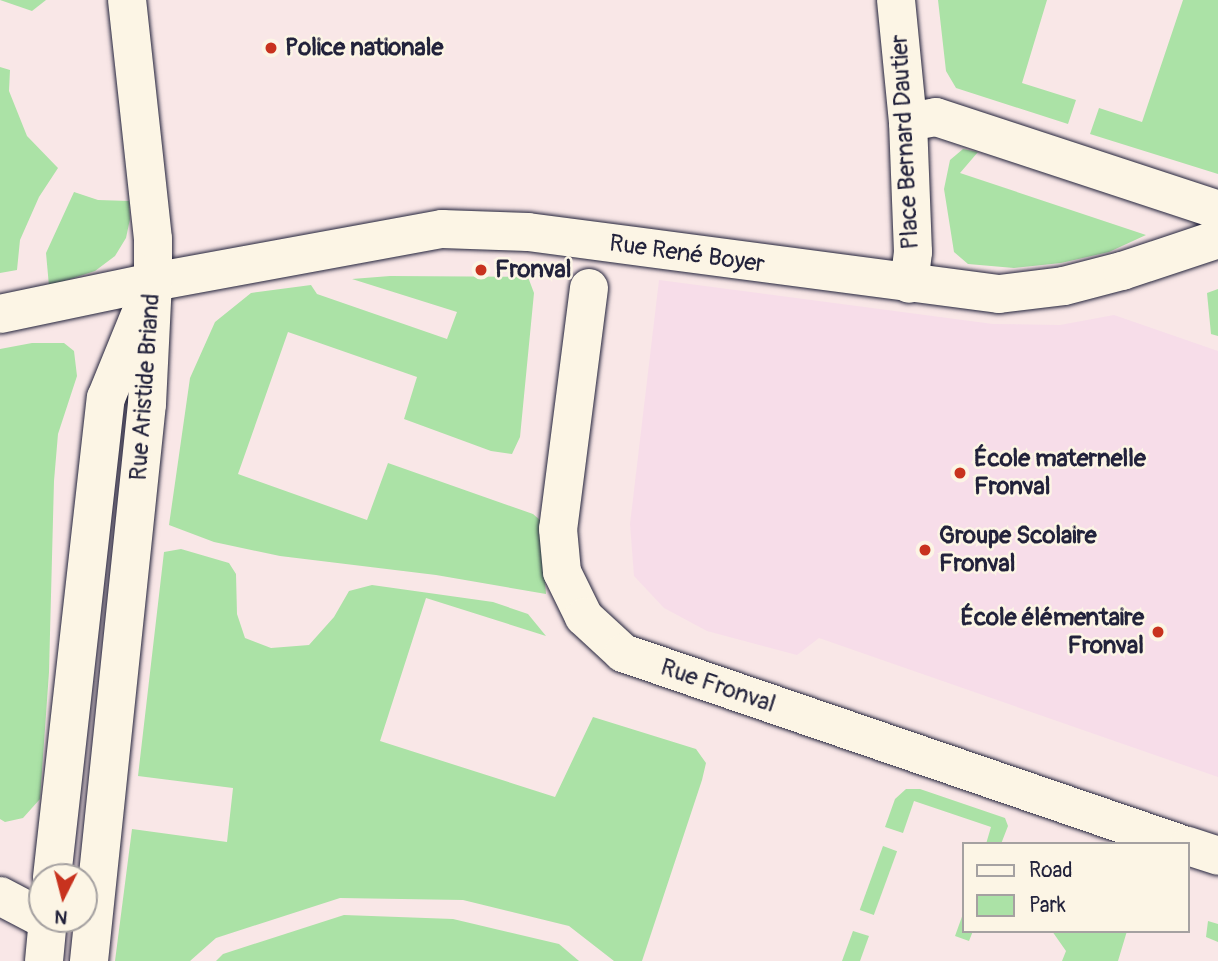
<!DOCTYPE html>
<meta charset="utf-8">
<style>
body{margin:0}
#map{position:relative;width:1218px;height:961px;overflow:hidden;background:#f9e7e7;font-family:Pangolin,sans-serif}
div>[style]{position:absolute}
.built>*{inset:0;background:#f7dde9}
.green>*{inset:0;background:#abe2a6;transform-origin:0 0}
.roads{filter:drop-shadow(0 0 2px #22223b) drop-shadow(0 0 2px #22223b)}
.minor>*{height:38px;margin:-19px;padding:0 19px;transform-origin:19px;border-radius:19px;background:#fcf5e5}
.tertiary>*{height:38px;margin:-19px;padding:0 19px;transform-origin:19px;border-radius:19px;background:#fcf5e5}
.dots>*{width:19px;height:19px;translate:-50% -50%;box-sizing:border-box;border:4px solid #fcf5e5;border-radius:50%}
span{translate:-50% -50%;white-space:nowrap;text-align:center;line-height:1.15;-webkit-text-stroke:5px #fcf5e5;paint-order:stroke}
.poi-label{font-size:24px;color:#22223b;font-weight:700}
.left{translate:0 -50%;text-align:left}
.right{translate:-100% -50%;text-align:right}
.street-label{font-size:24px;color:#22223b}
.legend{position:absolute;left:962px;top:842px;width:228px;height:91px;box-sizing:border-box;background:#fcf5e5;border:2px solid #a5a1a1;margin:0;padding:9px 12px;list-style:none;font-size:21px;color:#22223b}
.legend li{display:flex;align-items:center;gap:14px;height:35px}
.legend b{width:35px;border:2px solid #a5a1a1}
.north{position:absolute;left:28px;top:863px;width:70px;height:70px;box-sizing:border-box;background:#fcf5e5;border:2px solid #a5a1a1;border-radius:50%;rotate:186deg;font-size:19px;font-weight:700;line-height:28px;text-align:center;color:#22223b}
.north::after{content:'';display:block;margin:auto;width:24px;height:32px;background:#c8321e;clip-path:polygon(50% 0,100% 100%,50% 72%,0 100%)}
</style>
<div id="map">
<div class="built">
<div style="clip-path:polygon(659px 280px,993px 324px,1060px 325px,1114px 315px,1218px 351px,1218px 777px,819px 638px,797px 655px,707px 631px,664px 608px,634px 576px,630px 524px)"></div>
</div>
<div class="green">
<div style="clip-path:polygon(0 0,46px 0,32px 11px)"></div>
<div style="clip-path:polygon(938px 0,1047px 0,1022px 83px,1076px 100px,1068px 124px,956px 88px,946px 71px)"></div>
<div style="clip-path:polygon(1183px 0,1218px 0,1218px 174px,1090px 134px,1099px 108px,1142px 122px)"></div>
<div style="clip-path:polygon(0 67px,10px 70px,9px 91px,27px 136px,58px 168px,39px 197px,20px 240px,17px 270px,0 273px)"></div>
<div style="clip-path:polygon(963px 149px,978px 152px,960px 173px,1146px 235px,1109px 252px,1061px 263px,1014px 268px,968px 264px,954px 252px,944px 189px,950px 160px)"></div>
<div style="clip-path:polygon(74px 192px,98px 200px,129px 201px,130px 219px,126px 238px,115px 256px,95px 271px,49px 286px,46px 253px)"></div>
<div style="clip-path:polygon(390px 276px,528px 277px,534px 293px,520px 437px,512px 454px,491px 451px,404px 419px,417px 377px,288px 332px,238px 474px,367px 520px,388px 463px,533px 514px,540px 520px,546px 594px,436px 575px,280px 556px,214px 542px,169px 525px,190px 378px,215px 322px,251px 293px,311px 285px,317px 294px,447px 339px,457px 312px,352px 279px)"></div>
<div style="clip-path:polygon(1218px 289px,1218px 336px,1211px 334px,1207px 293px)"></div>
<div style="clip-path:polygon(32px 343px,64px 343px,74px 351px,77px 376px,58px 434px,54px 481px,49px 672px,40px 799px,23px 818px,5px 822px,0 819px,0 349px)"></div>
<div style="clip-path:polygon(181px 549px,229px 563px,236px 574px,237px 614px,245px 638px,271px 648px,309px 645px,334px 617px,349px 591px,372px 585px,493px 602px,528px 614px,546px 636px,426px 598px,380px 741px,555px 797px,593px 717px,696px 749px,706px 763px,702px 780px,642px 961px,614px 961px,569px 926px,463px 900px,340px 898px,216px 938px,190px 961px,115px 961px,132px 829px,227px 842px,233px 788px,138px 776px,164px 552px)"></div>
<div style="clip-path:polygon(906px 789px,920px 789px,1005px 818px,1008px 826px,1001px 844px,986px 844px,991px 827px,914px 801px,903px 833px,885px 827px,895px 799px)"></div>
<div style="left:883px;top:846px;width:15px;height:68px;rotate:20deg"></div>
<div style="clip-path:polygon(964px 911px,964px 931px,973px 931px,969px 941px,955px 936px)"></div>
<div style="clip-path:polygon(344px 915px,453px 919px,559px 944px,579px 961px,216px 961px,223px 954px)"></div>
<div style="clip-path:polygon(1208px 921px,1218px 924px,1218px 942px,1206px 937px)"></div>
<div style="clip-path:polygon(853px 931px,869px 936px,860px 961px,842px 961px)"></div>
<div style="clip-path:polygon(1052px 931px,1127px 931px,1118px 961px,1062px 961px,1066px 951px)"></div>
</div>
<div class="roads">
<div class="minor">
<div style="left:896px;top:0;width:123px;rotate:84.4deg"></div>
<div style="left:908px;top:122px;width:130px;rotate:87.8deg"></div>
<div style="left:913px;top:252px;width:32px;rotate:97deg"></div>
<div style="left:908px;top:122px;width:28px;rotate:-10deg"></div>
<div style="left:936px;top:117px;width:294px;rotate:18.2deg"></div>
<div style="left:1215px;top:209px;width:7px;rotate:63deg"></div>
<div style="left:153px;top:282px;width:294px;rotate:-10.4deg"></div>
<div style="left:442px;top:229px;width:86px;rotate:2deg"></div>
<div style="left:528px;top:232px;width:475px;rotate:7.5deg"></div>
<div style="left:999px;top:294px;width:65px;rotate:-7deg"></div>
<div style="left:1064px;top:286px;width:60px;rotate:-14.5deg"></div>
<div style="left:1122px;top:271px;width:101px;rotate:-18.4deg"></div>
<div style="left:589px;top:288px;width:243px;rotate:97.3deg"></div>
<div style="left:558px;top:529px;width:43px;rotate:84.7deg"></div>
<div style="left:562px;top:572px;width:50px;rotate:63.9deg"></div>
<div style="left:584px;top:617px;width:53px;rotate:42.7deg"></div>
<div style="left:623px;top:653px;width:590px;rotate:18.9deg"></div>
<div style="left:1188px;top:846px;width:32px;rotate:18deg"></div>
<div style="left:0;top:896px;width:47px;rotate:27.6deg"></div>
</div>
<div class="tertiary">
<div style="left:0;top:314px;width:156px;rotate:-11.8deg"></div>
<div style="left:52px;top:877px;width:482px;rotate:-83.6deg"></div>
<div style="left:106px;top:398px;width:95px;rotate:-67.8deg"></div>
<div style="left:44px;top:961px;width:42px;rotate:-84.6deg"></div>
<div style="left:89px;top:961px;width:560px;rotate:-84.06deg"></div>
<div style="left:147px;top:404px;width:122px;rotate:-87.2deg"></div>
<div style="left:153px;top:282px;width:43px;rotate:-90deg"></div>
<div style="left:153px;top:239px;width:240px;rotate:-96.2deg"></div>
</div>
</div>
<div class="dots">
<div style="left:271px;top:48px;background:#c8321e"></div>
<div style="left:481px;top:270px;background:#c8321e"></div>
<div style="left:960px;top:473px;background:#c8321e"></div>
<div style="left:925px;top:550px;background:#c8321e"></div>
<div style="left:1158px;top:632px;background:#c8321e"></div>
</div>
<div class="poi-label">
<span class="left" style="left:285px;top:48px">Police nationale</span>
<span class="left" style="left:495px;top:270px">Fronval</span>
<span class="left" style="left:974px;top:473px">École maternelle<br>Fronval</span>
<span class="left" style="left:939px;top:550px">Groupe Scolaire<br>Fronval</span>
<span class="right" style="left:1144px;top:632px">École élémentaire<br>Fronval</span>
</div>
<div class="street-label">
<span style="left:905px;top:142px;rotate:-93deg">Place Bernard Dautier</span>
<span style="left:687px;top:254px;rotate:8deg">Rue René Boyer</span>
<span style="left:145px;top:387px;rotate:-86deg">Rue Aristide Briand</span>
<span style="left:718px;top:686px;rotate:19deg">Rue Fronval</span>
</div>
<ul class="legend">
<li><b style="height:9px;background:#fcf5e5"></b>Road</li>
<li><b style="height:19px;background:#abe2a6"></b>Park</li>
</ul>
<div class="north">N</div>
</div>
